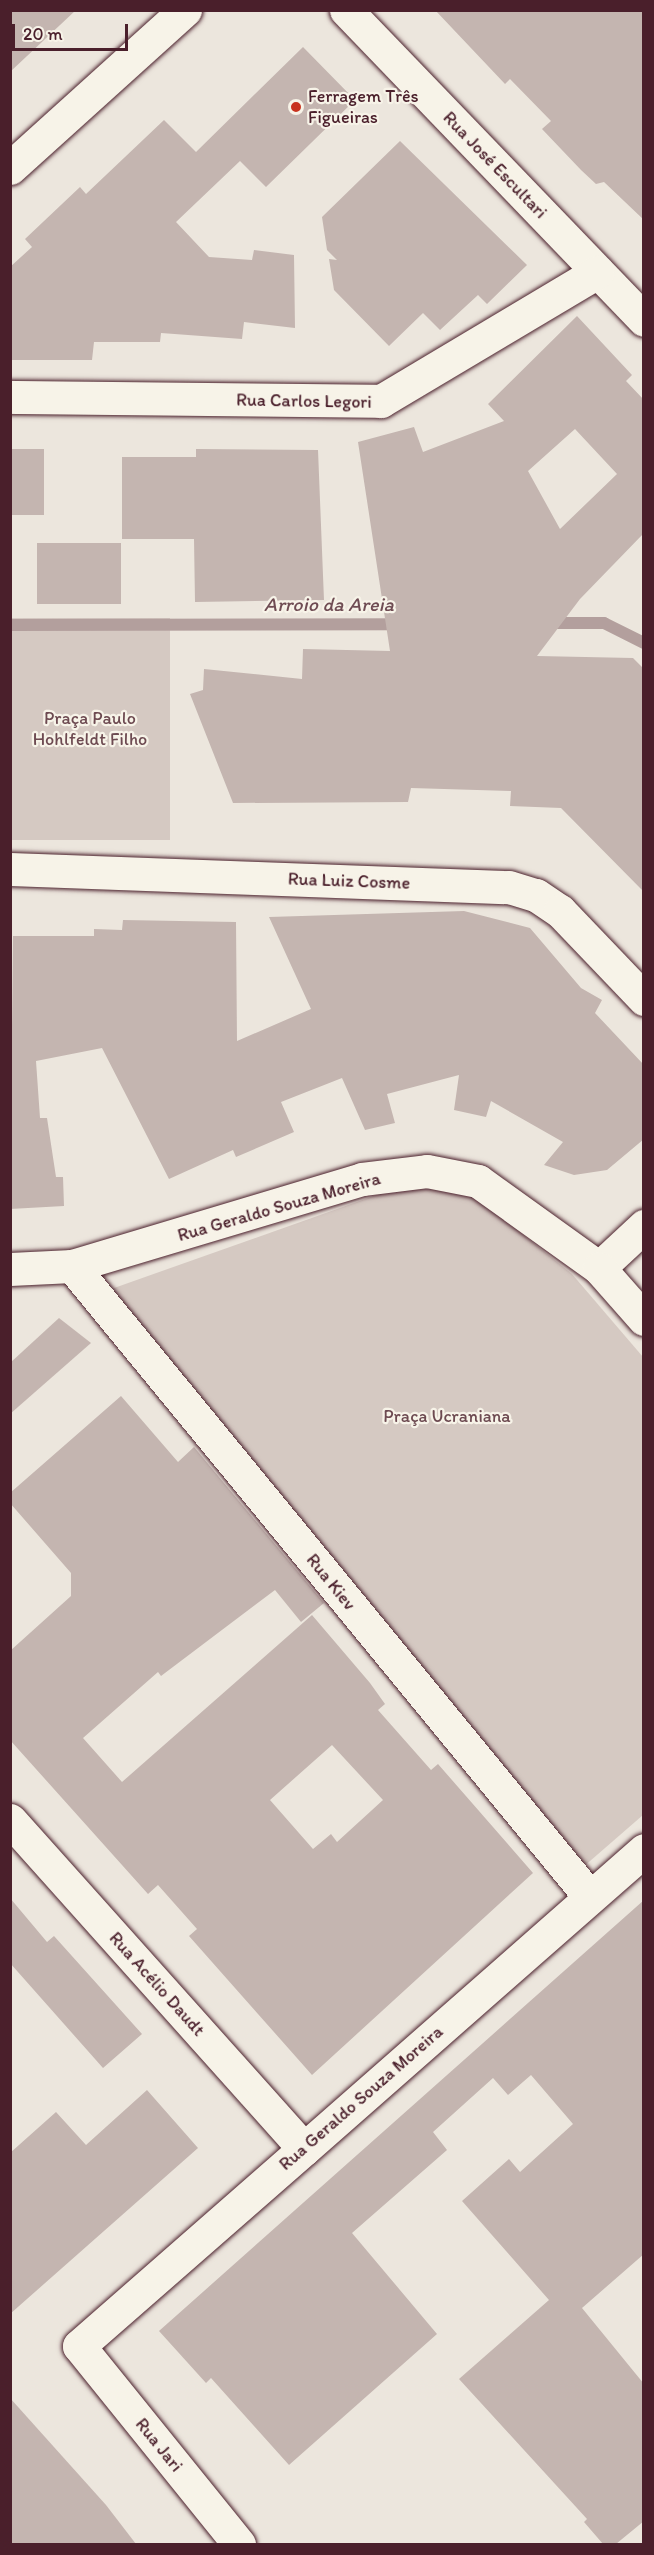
<!DOCTYPE html>
<meta charset="utf-8">
<style>
body{margin:0}
#map{position:relative;width:654px;height:2555px;overflow:hidden;background:#ece6dd;font-family:Itim,sans-serif}
div>[style]{position:absolute}
.green>*{inset:0;background:#d5c9c2;transform-origin:0 0}
.stream>*{height:12px;margin:-6px;padding:0 6px;transform-origin:6px;border-radius:6px;background:#b39f9d}
.building>*{inset:0;background:#c4b5b0;transform-origin:0 0}
.roads{filter:drop-shadow(0 0 2px #4a1f2b) drop-shadow(0 0 2px #4a1f2b)}
.minor>*{height:33px;margin:-16.5px;padding:0 16.5px;transform-origin:16.5px;border-radius:16.5px;background:#f7f3e8}
.tertiary>*{height:33px;margin:-16.5px;padding:0 16.5px;transform-origin:16.5px;border-radius:16.5px;background:#f7f3e8}
.secondary>*{height:33px;margin:-16.5px;padding:0 16.5px;transform-origin:16.5px;border-radius:16.5px;background:#f7f3e8}
.dots>*{width:16px;height:16px;translate:-50% -50%;box-sizing:border-box;border:3px solid #f7f3e8;border-radius:50%}
span{translate:-50% -50%;white-space:nowrap;text-align:center;line-height:1.15;-webkit-text-stroke:4.5px #f7f3e8;paint-order:stroke}
.poi-label{font-size:18px;color:#4a1f2b}
.left{translate:0 -50%;text-align:left}
.street-label{font-size:18px;color:#4a1f2b}
.park-label{font-size:18px;color:#6d4a51}
.water-label{font-size:20px;color:#6f4c53;font-style:italic}
.frame{position:absolute;inset:0;border:12px solid #4a1f2b;pointer-events:none}
.scale{position:absolute;left:12px;top:24px;width:116px;height:27px;box-sizing:border-box;border:3px solid #4a1f2b;border-top:0;padding-left:8px;font-size:18px;line-height:21px;white-space:nowrap;color:#4a1f2b;-webkit-text-stroke:4px #f7f3e8;paint-order:stroke}
</style>
<div id="map">
<div class="green">
<div style="left:11px;top:618px;width:159px;height:222px"></div>
<div style="clip-path:polygon(438px 1186px,472px 1194px,572px 1274px,643px 1357px,643px 1815px,582px 1868px,100px 1293px,382px 1193px)"></div>
</div>
<div class="stream">
<div style="left:546px;top:623px;width:58px"></div>
<div style="left:604px;top:623px;width:45px;rotate:26.6deg"></div>
<div style="left:10px;top:625px;width:392px;rotate:-0.1deg"></div>
</div>
<div class="building">
<div style="clip-path:polygon(10px 10px,76px 10px,10px 72px)"></div>
<div style="clip-path:polygon(435px 10px,644px 10px,644px 220px,604px 182px,596px 184px,581px 170px,542px 129px,551px 121px,510px 79px,505px 84px)"></div>
<div style="clip-path:polygon(303px 47px,355px 100px,266px 187px,240px 161px,176px 222px,209px 257px,252px 260px,254px 250px,294px 255px,295px 328px,244px 322px,242px 339px,161px 333px,160px 342px,94px 342px,92px 360px,10px 360px,10px 267px,32px 247px,25px 239px,80px 187px,86px 194px,164px 120px,196px 152px)"></div>
<div style="clip-path:polygon(400px 141px,527px 265px,487px 304px,478px 295px,440px 330px,423px 313px,389px 346px,334px 290px,329px 259px,337px 260px,327px 250px,322px 217px)"></div>
<div style="clip-path:polygon(evenodd,577px 316px,632px 375px,626px 381px,644px 400px,644px 533px,580px 599px,537px 656px,633px 658px,644px 669px,644px 892px,561px 808px,510px 806px,511px 791px,411px 788px,408px 802px,233px 803px,190px 694px,203px 690px,204px 669px,302px 679px,303px 649px,390px 651px,358px 442px,414px 427px,423px 452px,504px 421px,488px 404px,577px 316px,575px 429px,617px 474px,560px 529px,528px 471px,575px 429px)"></div>
<div style="left:10px;top:449px;width:34px;height:66px"></div>
<div style="clip-path:polygon(196px 449px,318px 450px,324px 600px,195px 602px,194px 539px,122px 539px,122px 457px,196px 457px)"></div>
<div style="left:37px;top:543px;width:84px;height:61px"></div>
<div style="clip-path:polygon(464px 911px,530px 928px,581px 988px,602px 1000px,595px 1013px,644px 1065px,644px 1139px,607px 1170px,574px 1175px,544px 1165px,563px 1142px,491px 1101px,486px 1117px,454px 1110px,459px 1075px,387px 1094px,395px 1123px,365px 1130px,342px 1078px,281px 1102px,294px 1132px,236px 1157px,233px 1150px,169px 1179px,102px 1048px,36px 1061px,40px 1118px,47px 1118px,56px 1177px,63px 1177px,64px 1206px,10px 1209px,13px 936px,94px 936px,94px 929px,122px 930px,123px 920px,236px 922px,237px 1041px,311px 1009px,269px 917px)"></div>
<div style="clip-path:polygon(59px 1318px,91px 1343px,10px 1414px,10px 1363px)"></div>
<div style="clip-path:polygon(evenodd,121px 1396px,178px 1462px,194px 1447px,324px 1603px,301px 1622px,275px 1590px,161px 1676px,158px 1672px,83px 1738px,122px 1782px,312px 1615px,370px 1683px,385px 1704px,378px 1710px,431px 1770px,438px 1764px,533px 1873px,312px 2075px,189px 1936px,197px 1929px,158px 1885px,148px 1894px,10px 1740px,10px 1651px,71px 1596px,71px 1573px,10px 1503px,10px 1493px,121px 1396px,332px 1745px,383px 1800px,337px 1842px,331px 1834px,313px 1849px,270px 1800px,332px 1745px)"></div>
<div style="clip-path:polygon(10px 1898px,47px 1942px,54px 1936px,142px 2034px,103px 2068px,10px 1963px)"></div>
<div style="clip-path:polygon(644px 1900px,644px 2254px,582px 2308px,644px 2384px,644px 2521px,616px 2544px,603px 2544px,584px 2522px,587px 2519px,459px 2379px,549px 2300px,462px 2201px,509px 2159px,520px 2172px,573px 2124px,531px 2075px,508px 2095px,493px 2078px,433px 2132px,447px 2150px,352px 2233px,437px 2334px,289px 2465px,211px 2378px,206px 2383px,159px 2331px)"></div>
<div style="clip-path:polygon(147px 2090px,198px 2148px,10px 2314px,10px 2153px,56px 2112px,86px 2145px)"></div>
<div style="clip-path:polygon(10px 2398px,106px 2505px,136px 2544px,10px 2544px)"></div>
</div>
<div class="roads">
<div class="minor">
<div style="left:346px;top:10px;width:430px;rotate:46.1deg"></div>
<div style="left:10px;top:397px;width:371px;rotate:0.6deg"></div>
<div style="left:381px;top:401px;width:252px;rotate:-30.8deg"></div>
<div style="left:10px;top:869px;width:499px;rotate:2.1deg"></div>
<div style="left:509px;top:887px;width:28px;rotate:17deg"></div>
<div style="left:536px;top:895px;width:29px;rotate:34deg"></div>
<div style="left:560px;top:911px;width:122px;rotate:46.3deg"></div>
<div style="left:72px;top:1266px;width:816px;rotate:50.62deg"></div>
<div style="left:599px;top:1268px;width:62px;rotate:-43deg"></div>
<div style="left:10px;top:1269px;width:62px;rotate:-2.8deg"></div>
<div style="left:72px;top:1266px;width:303px;rotate:-16.7deg"></div>
<div style="left:362px;top:1179px;width:65px;rotate:-7deg"></div>
<div style="left:427px;top:1171px;width:52px;rotate:11.1deg"></div>
<div style="left:478px;top:1181px;width:149px;rotate:35.7deg"></div>
<div style="left:599px;top:1268px;width:68px;rotate:48.6deg"></div>
<div style="left:304px;top:2149px;width:453px;rotate:-41.3deg"></div>
</div>
<div class="tertiary">
<div style="left:10px;top:1820px;width:441px;rotate:48.2deg"></div>
<div style="left:304px;top:2149px;width:299px;rotate:138.8deg"></div>
<div style="left:79px;top:2346px;width:255px;rotate:51.1deg"></div>
</div>
<div class="secondary">
<div style="left:10px;top:168px;width:236px;rotate:-42.1deg"></div>
</div>
</div>
<div class="dots">
<div style="left:296px;top:107px;background:#c8321e"></div>
</div>
<div class="poi-label">
<span class="left" style="left:308px;top:107px">Ferragem Três<br>Figueiras</span>
</div>
<div class="street-label">
<span style="left:495px;top:165px;rotate:46deg">Rua José Escultari</span>
<span style="left:304px;top:401px;rotate:1deg">Rua Carlos Legori</span>
<span style="left:349px;top:881px;rotate:2deg">Rua Luiz Cosme</span>
<span style="left:279px;top:1207px;rotate:-16deg">Rua Geraldo Souza Moreira</span>
<span style="left:331px;top:1582px;rotate:51deg">Rua Kiev</span>
<span style="left:157px;top:1984px;rotate:48deg">Rua Acélio Daudt</span>
<span style="left:361px;top:2098px;rotate:-41deg">Rua Geraldo Souza Moreira</span>
<span style="left:159px;top:2445px;rotate:51deg">Rua Jari</span>
</div>
<div class="park-label">
<span style="left:90px;top:729px">Praça Paulo<br>Hohlfeldt Filho</span>
<span style="left:447px;top:1416px">Praça Ucraniana</span>
</div>
<div class="water-label">
<span style="left:329px;top:604px">Arroio da Areia</span>
</div>
<div class="frame"></div>
<div class="scale">20 m</div>
</div>
